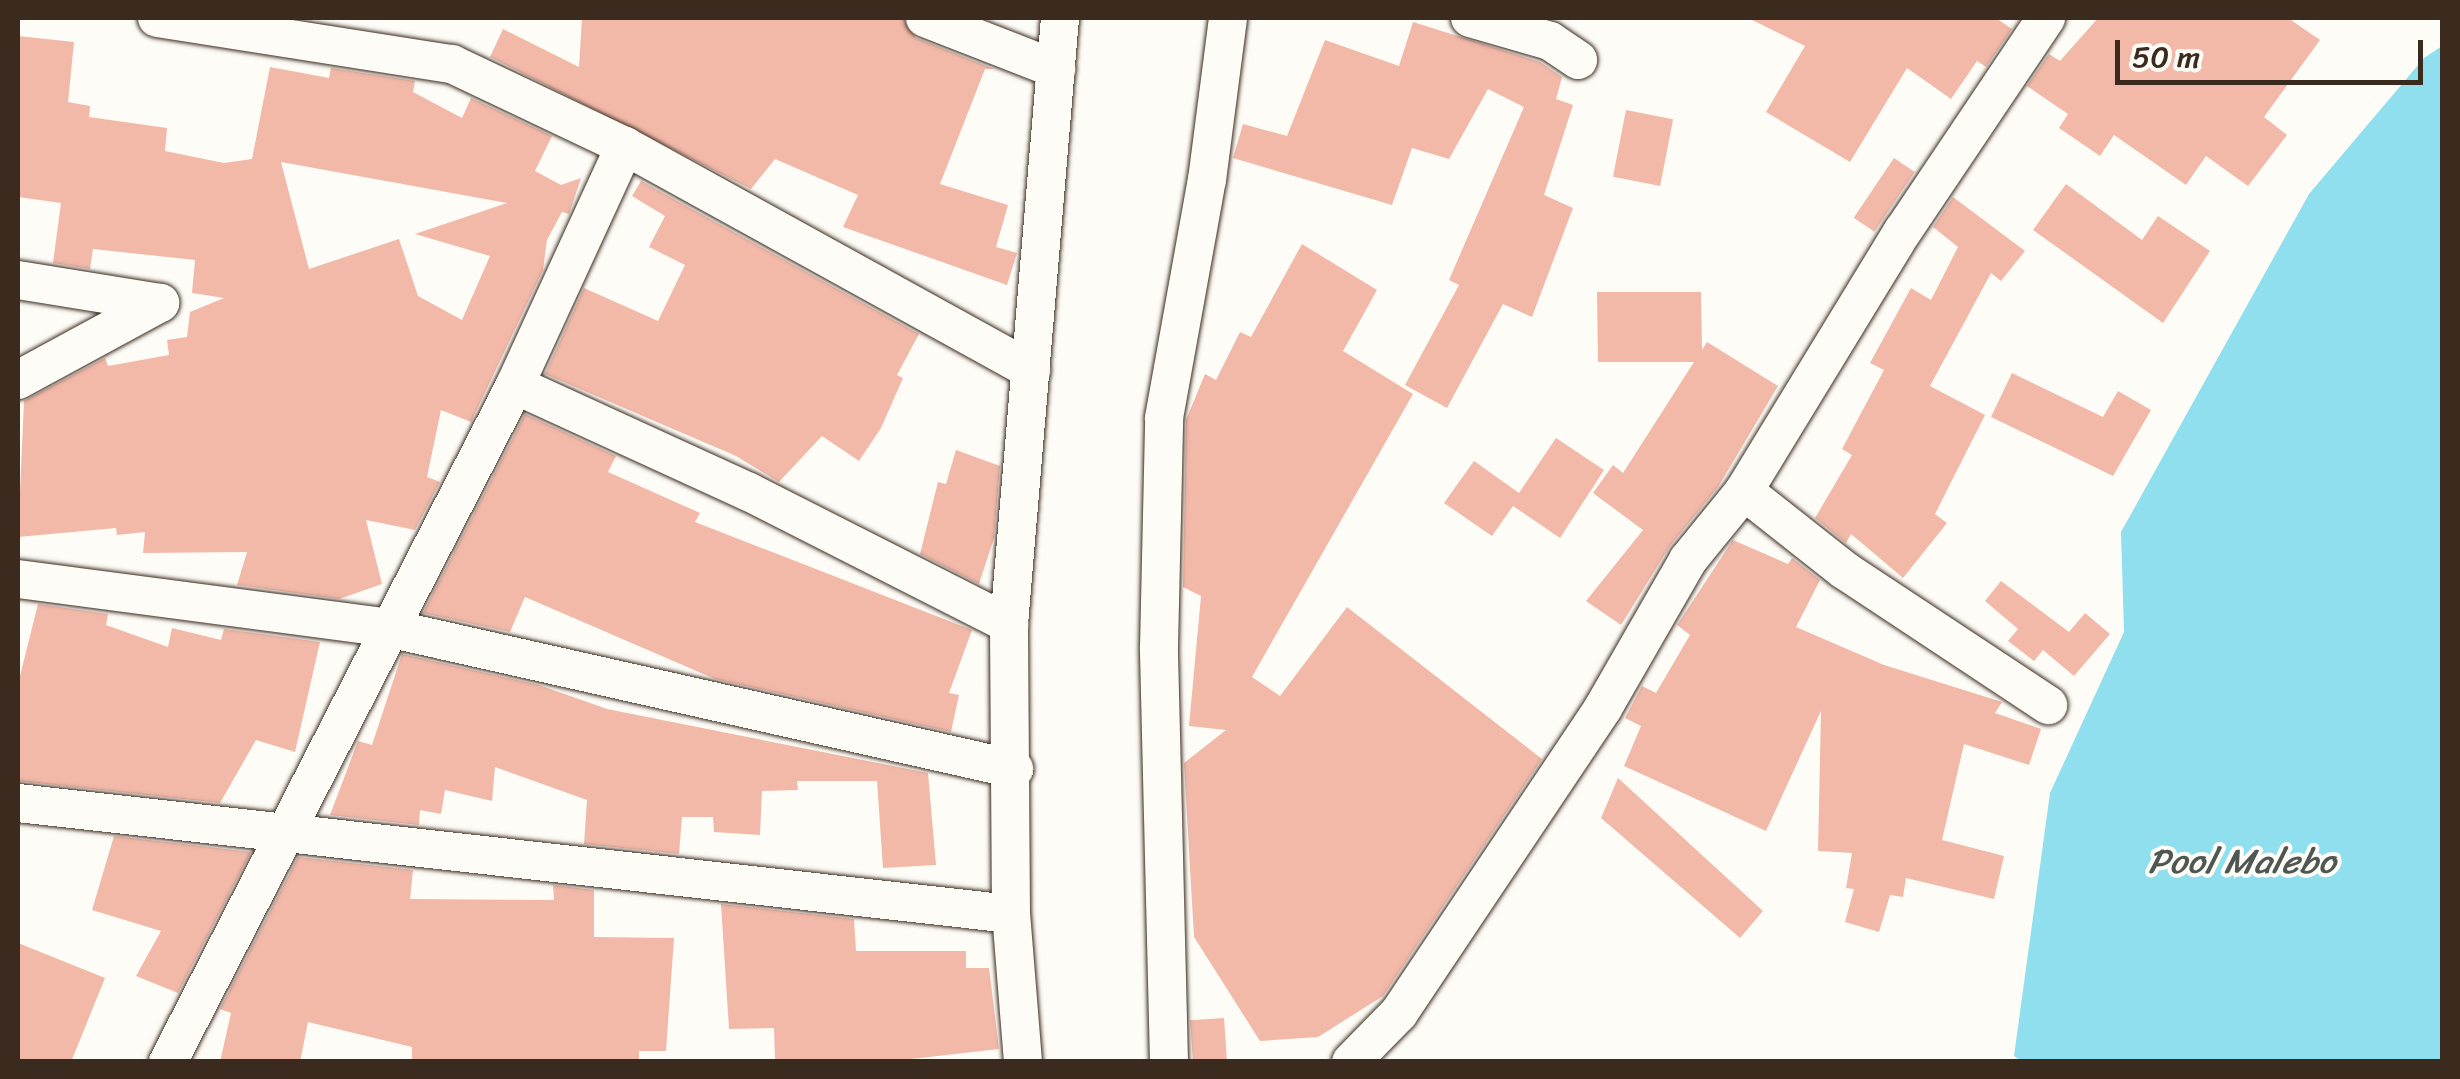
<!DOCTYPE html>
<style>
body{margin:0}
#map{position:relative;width:2460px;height:1079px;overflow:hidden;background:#fdfcf7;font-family:Sriracha,sans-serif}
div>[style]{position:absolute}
.water>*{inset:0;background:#90dfef}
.building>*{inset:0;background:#f2b9a9;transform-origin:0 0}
.roads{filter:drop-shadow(0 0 2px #3b2a1e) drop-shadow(0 0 2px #3b2a1e)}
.minor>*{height:38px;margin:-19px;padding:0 19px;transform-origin:19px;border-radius:19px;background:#fdfcf7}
span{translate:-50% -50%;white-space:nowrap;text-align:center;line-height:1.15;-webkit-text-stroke:8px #fdfcf7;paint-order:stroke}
.water-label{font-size:35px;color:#505752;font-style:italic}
.frame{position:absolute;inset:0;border:20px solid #3b2a1e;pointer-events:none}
.scale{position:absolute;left:2115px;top:40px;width:308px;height:45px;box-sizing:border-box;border:5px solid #3b2a1e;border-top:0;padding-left:12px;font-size:30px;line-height:35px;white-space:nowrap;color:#3b2a1e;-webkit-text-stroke:8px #fdfcf7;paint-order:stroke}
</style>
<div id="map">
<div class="water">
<div style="clip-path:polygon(2442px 46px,2442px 1061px,2022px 1061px,2014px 1056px,2050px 793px,2124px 632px,2121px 532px,2309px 194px,2424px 58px)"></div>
</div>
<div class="building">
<div style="clip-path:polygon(582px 18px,903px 18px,916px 38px,994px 69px,985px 69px,940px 184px,1008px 205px,996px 247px,1017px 253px,1007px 285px,843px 227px,858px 195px,775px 159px,751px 189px,490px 57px,503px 29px,579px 67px)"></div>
<div style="clip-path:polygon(1748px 18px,1996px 18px,2012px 29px,1986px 67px,1977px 61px,1951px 99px,1907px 68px,1850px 162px,1766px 112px,1805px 46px)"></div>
<div style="clip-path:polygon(2098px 18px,2288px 18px,2320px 40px,2264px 117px,2287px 135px,2248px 186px,2206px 156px,2186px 185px,2114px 135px,2100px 156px,2059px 128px,2068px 114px,2027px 86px,2049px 54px,2060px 61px)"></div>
<div style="clip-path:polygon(1413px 22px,1540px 62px,1562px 77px,1556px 99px,1573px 105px,1544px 195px,1573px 208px,1532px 317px,1503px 304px,1447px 408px,1405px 385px,1459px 285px,1449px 280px,1524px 107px,1488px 89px,1449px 159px,1412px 148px,1392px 205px,1233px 158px,1243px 124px,1287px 136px,1325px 40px,1399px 66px)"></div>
<div style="clip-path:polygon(evenodd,18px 36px,74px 42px,68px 102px,90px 106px,89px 117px,167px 128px,165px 151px,224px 163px,252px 159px,270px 67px,329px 78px,331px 68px,415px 81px,413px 92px,462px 118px,471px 98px,552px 136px,535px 171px,561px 185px,581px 178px,569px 214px,562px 212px,547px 240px,543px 270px,471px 422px,441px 410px,427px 477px,440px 482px,415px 530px,366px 520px,382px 584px,339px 599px,237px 585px,247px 552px,143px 553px,145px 532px,117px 535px,116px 528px,18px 537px,24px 401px,105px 358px,108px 366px,169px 355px,167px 340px,187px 337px,190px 312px,224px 298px,192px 293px,195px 260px,93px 249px,90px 269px,53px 263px,61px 203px,18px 197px,18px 36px,281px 162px,507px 203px,415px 234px,490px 256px,462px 320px,418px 296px,399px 239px,309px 269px,281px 162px)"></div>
<div style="left:1626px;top:110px;width:48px;height:68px;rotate:11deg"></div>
<div style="left:1894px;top:158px;width:25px;height:72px;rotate:34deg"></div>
<div style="clip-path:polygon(641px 181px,919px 334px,897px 375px,903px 378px,881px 428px,859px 461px,822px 436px,779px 482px,736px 456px,545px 374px,584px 288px,658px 321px,685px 265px,649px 247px,665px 216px,632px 196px)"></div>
<div style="clip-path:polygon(2066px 184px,2142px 240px,2158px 216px,2210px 251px,2163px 323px,2033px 230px)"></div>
<div style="clip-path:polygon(1953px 197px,2025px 251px,2001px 281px,1991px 273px,1930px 386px,1985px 415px,1935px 514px,1947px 523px,1903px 578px,1851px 534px,1846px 543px,1815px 518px,1852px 455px,1842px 449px,1884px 370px,1870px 363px,1911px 288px,1931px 300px,1958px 247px,1933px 227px)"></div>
<div style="clip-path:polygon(1302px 244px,1377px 290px,1343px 351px,1413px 394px,1252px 677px,1280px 696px,1347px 607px,1542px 759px,1383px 996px,1318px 1037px,1260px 1041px,1194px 937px,1184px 763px,1226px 730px,1189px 726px,1201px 596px,1183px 587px,1186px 420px,1205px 374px,1216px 380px,1240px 332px,1251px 337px)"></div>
<div style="clip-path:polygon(1597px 292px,1701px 292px,1702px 350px,1707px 342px,1778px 386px,1718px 487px,1670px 546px,1621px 625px,1586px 601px,1643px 530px,1593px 493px,1613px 465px,1623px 473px,1694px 362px,1598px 362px)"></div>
<div style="clip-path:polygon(2012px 373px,2103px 417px,2118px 391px,2151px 410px,2113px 476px,1991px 417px)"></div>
<div style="clip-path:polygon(525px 414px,616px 456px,608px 472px,700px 513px,695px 522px,972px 630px,949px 693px,959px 695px,951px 732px,715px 679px,525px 597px,510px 632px,423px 613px)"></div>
<div style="clip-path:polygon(1556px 438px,1604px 470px,1560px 538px,1513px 506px,1492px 536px,1444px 503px,1474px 461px,1519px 493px)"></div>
<div style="clip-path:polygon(956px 450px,1000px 466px,994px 538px,979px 584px,920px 554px,938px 482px,946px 484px)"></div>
<div style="clip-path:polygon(1733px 540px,1788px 564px,1792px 558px,1820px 580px,1796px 627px,1884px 665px,2002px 702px,1995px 713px,2041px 729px,2029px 765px,1964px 744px,1942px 840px,2004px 856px,1994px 899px,1906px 878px,1903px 897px,1890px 895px,1879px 932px,1845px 922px,1854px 889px,1846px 888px,1852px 853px,1818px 851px,1821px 711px,1766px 831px,1624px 766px,1641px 726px,1625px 718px,1642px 686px,1656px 693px,1690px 635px,1677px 625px)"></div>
<div style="clip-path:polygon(2001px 581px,2069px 632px,2085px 613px,2110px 634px,2074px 676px,2043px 650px,2034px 661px,2008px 641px,2018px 629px,1985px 601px)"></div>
<div style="clip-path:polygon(38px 604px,108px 614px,106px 625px,168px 647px,172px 628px,221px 640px,224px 629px,320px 642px,295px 752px,256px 740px,220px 803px,18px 781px,18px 684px)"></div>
<div style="clip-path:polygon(402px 654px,539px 685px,607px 709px,928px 773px,936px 865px,883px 868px,877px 781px,797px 781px,798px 790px,762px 791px,760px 835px,714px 832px,713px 817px,682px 817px,679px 854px,584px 844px,587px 800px,495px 767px,492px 801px,445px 790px,441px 814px,420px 810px,419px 825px,330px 815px,358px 741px,372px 745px)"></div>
<div style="clip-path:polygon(1618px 778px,1763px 911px,1740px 938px,1601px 818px)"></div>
<div style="clip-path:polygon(114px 836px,251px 852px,178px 993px,136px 976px,161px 931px,92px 910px)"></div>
<div style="clip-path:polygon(298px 857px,413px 870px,410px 899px,554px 900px,553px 885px,594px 890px,594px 937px,674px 938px,666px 1051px,639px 1051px,639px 1062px,412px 1062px,412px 1047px,308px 1022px,300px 1062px,220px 1062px,231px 1013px,220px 1009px)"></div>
<div style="clip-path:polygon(721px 904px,854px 919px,856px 951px,966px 951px,966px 968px,989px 968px,999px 1049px,885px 1062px,775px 1061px,774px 1028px,729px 1029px)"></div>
<div style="clip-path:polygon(18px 943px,105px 978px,71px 1062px,18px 1062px)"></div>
<div style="left:1224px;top:1018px;width:42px;height:34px;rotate:86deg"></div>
</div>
<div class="roads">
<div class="minor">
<div style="left:157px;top:18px;width:299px;rotate:8.9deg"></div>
<div style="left:452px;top:64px;width:191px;rotate:25.4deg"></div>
<div style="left:625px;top:146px;width:464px;rotate:28.9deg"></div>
<div style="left:925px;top:18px;width:141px;rotate:21.3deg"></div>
<div style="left:1470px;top:18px;width:83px;rotate:16deg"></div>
<div style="left:1550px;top:41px;width:34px;rotate:34deg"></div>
<div style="left:18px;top:280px;width:144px;rotate:9.2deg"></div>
<div style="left:18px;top:380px;width:162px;rotate:-28.5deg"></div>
<div style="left:515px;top:385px;width:257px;rotate:24.6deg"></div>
<div style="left:749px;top:492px;width:292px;rotate:26.9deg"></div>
<div style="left:1744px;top:491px;width:127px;rotate:38.3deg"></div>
<div style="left:1844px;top:570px;width:245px;rotate:33.5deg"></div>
<div style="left:18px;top:579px;width:373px;rotate:7.5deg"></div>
<div style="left:388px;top:628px;width:642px;rotate:12.69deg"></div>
<div style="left:18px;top:803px;width:999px;rotate:6.38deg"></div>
<div style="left:168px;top:1062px;width:761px;rotate:-62.86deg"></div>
<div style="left:515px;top:385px;width:263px;rotate:-65.3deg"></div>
<div style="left:1023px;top:1062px;width:148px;rotate:-94.6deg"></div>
<div style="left:1011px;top:914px;width:290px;rotate:-90.4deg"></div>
<div style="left:1009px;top:624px;width:608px;rotate:-85.19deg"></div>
<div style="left:1169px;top:1062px;width:415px;rotate:-91.4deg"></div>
<div style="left:1159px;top:647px;width:229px;rotate:-88.7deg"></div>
<div style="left:1164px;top:418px;width:242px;rotate:-79.8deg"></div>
<div style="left:1207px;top:180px;width:163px;rotate:-82.6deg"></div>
<div style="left:1351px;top:1062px;width:69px;rotate:-45.6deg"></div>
<div style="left:1399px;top:1013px;width:367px;rotate:-56.2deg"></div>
<div style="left:1603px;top:708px;width:171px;rotate:-60.1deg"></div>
<div style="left:1688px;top:560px;width:89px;rotate:-50.9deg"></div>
<div style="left:1744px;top:491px;width:305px;rotate:-58.6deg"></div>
<div style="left:1903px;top:231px;width:257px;rotate:-56.1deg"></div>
</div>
</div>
<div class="water-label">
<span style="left:2242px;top:861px">Pool Malebo</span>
</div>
<div class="frame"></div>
<div class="scale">50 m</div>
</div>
